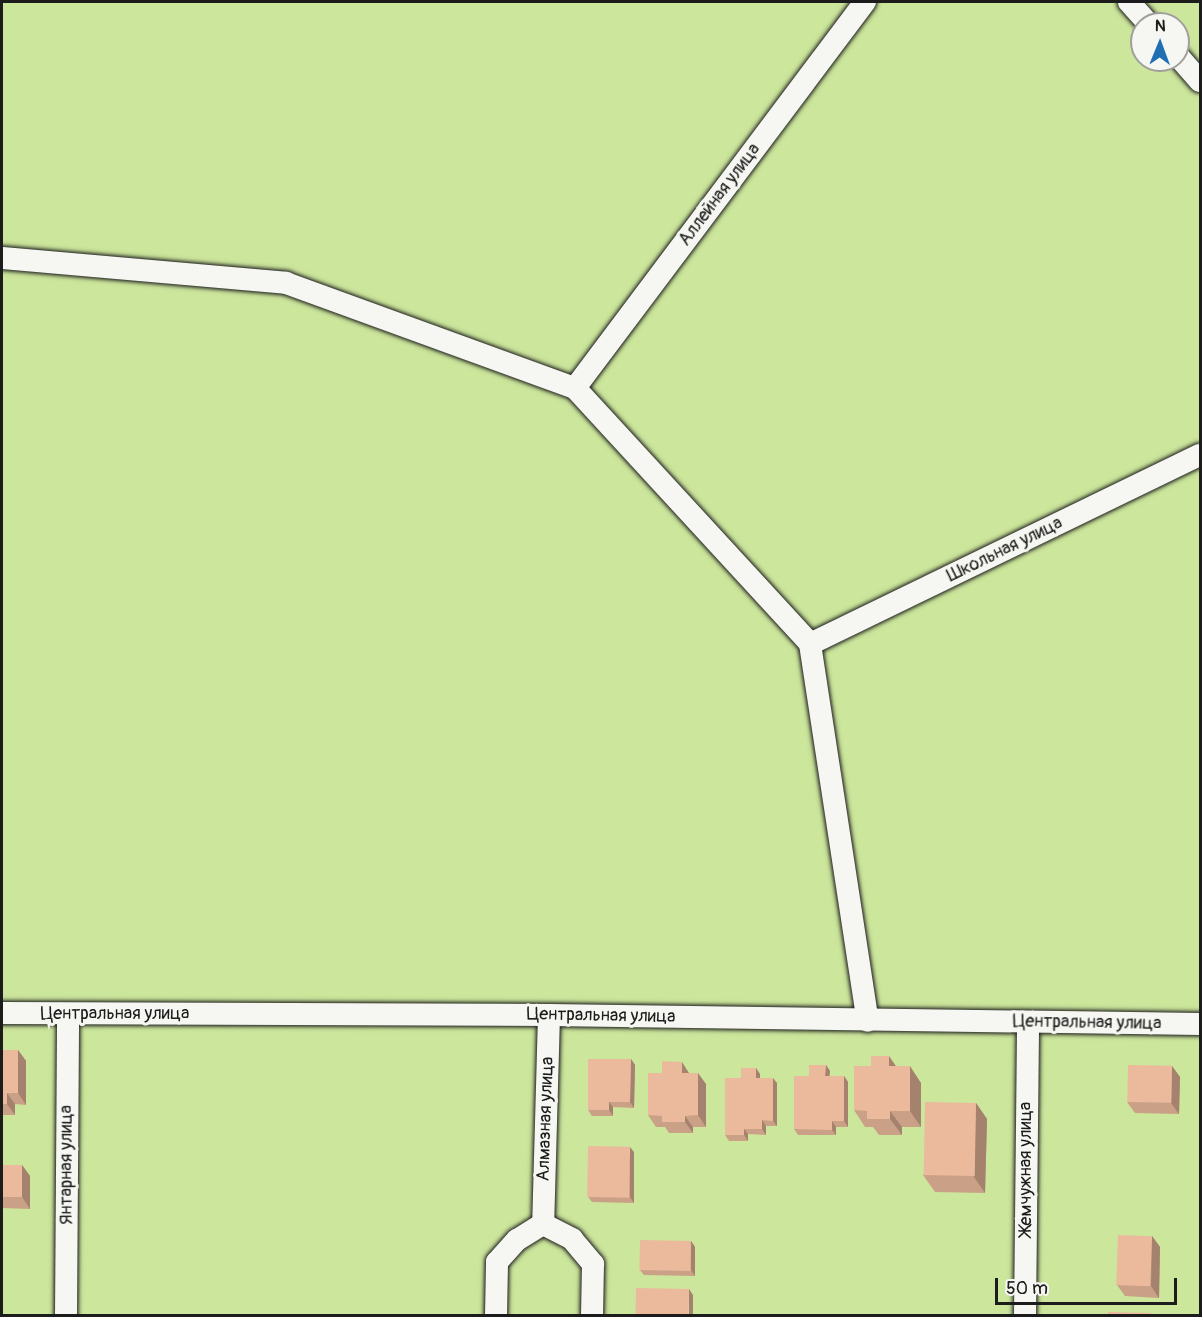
<!DOCTYPE html>
<meta charset="utf-8">
<style>
body{margin:0}
#map{position:relative;width:1202px;height:1317px;overflow:hidden;background:#f6f6f2;font-family:Pangolin,sans-serif}
div>[style]{position:absolute}
.green>*{inset:0;background:#cce69c}
.roads{filter:drop-shadow(0 0 2px #1c1c1c) drop-shadow(0 0 2px #1c1c1c)}
.minor>*{height:22px;margin:-11px;padding:0 11px;transform-origin:11px;border-radius:11px;background:#f6f6f2}
.wall>*{inset:0;background:#caa086}
.shaded-wall>*{inset:0;background:#a4826d}
.building>*{inset:0;background:#ebba9c;transform-origin:0 0}
span{translate:-50% -50%;white-space:nowrap;text-align:center;line-height:1.15;-webkit-text-stroke:6px #f6f6f2;paint-order:stroke}
.street-label{font-size:18px;color:#1c1c1c}
.frame{position:absolute;inset:0;border:3px solid #1c1c1c;pointer-events:none}
.north{position:absolute;left:1130px;top:12px;width:60px;height:60px;box-sizing:border-box;background:#f6f6f2;border:2px solid #9f9f9c;border-radius:50%;rotate:1deg;font-size:16px;font-weight:700;line-height:24px;text-align:center;color:#1c1c1c}
.north::after{content:'';display:block;margin:auto;width:21px;height:27px;background:#1f6fb2;clip-path:polygon(50% 0,100% 100%,50% 72%,0 100%)}
.scale{position:absolute;left:995px;top:1278px;width:182px;height:27px;box-sizing:border-box;border:3px solid #1c1c1c;border-top:0;padding-left:8px;font-size:18px;line-height:21px;white-space:nowrap;color:#1c1c1c;-webkit-text-stroke:4px #f6f6f2;paint-order:stroke}
</style>
<div id="map">
<div class="green">
<div style="clip-path:polygon(evenodd,2px 2px,1200px 2px,1200px 1315px,2px 1315px,2px 2px,1142px 24px,1178px 24px,1178px 60px,1142px 60px,1142px 24px)"></div>
</div>
<div class="roads">
<div class="minor">
<div style="left:1129px;top:2px;width:30px;rotate:48deg"></div>
<div style="left:1178px;top:56px;width:33px;rotate:49deg"></div>
<div style="left:2px;top:258px;width:285px;rotate:5deg"></div>
<div style="left:286px;top:283px;width:307px;rotate:20deg"></div>
<div style="left:575px;top:388px;width:348px;rotate:47.4deg"></div>
<div style="left:810px;top:644px;width:381px;rotate:81.3deg"></div>
<div style="left:575px;top:388px;width:483px;rotate:-53.1deg"></div>
<div style="left:810px;top:644px;width:433px;rotate:-25.9deg"></div>
<div style="left:2px;top:1013px;width:547px;rotate:0.21deg"></div>
<div style="left:549px;top:1015px;width:651px;rotate:0.79deg"></div>
<div style="left:549px;top:1015px;width:209px;rotate:91.6deg"></div>
<div style="left:543px;top:1224px;width:33px;rotate:27deg"></div>
<div style="left:572px;top:1239px;width:33px;rotate:50deg"></div>
<div style="left:593px;top:1264px;width:52px;rotate:91.1deg"></div>
<div style="left:66px;top:1316px;width:302px;rotate:-89.6deg"></div>
<div style="left:496px;top:1316px;width:54px;rotate:-88.9deg"></div>
<div style="left:497px;top:1262px;width:30px;rotate:-48deg"></div>
<div style="left:517px;top:1240px;width:31px;rotate:-32deg"></div>
<div style="left:1025px;top:1316px;width:294px;rotate:-89.4deg"></div>
</div>
</div>
<div class="wall">
<div style="clip-path:polygon(2px 1050px,18px 1050px,26px 1061px,26px 1105px,15px 1104px,15px 1115px,2px 1115px)"></div>
<div style="clip-path:polygon(631px 1059px,635px 1065px,634px 1108px,613px 1107px,613px 1116px,592px 1116px,588px 1110px)"></div>
<div style="clip-path:polygon(826px 1065px,830px 1071px,829px 1076px,844px 1076px,848px 1082px,848px 1127px,836px 1127px,836px 1135px,798px 1135px,794px 1129px,809px 1076px)"></div>
<div style="clip-path:polygon(896px 1066px,921px 1083px,921px 1127px,902px 1127px,902px 1135px,879px 1135px,873px 1127px,865px 1127px,854px 1110px)"></div>
<div style="clip-path:polygon(1172px 1066px,1180px 1077px,1179px 1114px,1135px 1113px,1127px 1102px)"></div>
<div style="clip-path:polygon(689px 1073px,706px 1084px,706px 1127px,693px 1127px,693px 1133px,669px 1133px,665px 1127px,656px 1127px,648px 1115px)"></div>
<div style="clip-path:polygon(760px 1074px,760px 1078px,777px 1083px,777px 1126px,766px 1126px,766px 1135px,748px 1134px,748px 1141px,729px 1141px,725px 1135px,741px 1078px)"></div>
<div style="clip-path:polygon(976px 1103px,987px 1119px,985px 1193px,935px 1192px,923px 1175px)"></div>
<div style="clip-path:polygon(634px 1152px,634px 1203px,592px 1202px,588px 1197px)"></div>
<div style="clip-path:polygon(2px 1165px,22px 1165px,30px 1176px,30px 1209px,2px 1208px)"></div>
<div style="clip-path:polygon(1152px 1236px,1160px 1247px,1159px 1298px,1125px 1296px,1117px 1285px)"></div>
<div style="clip-path:polygon(691px 1241px,695px 1247px,695px 1276px,644px 1275px,640px 1270px)"></div>
</div>
<div class="shaded-wall">
<div style="clip-path:polygon(18px 1050px,26px 1061px,26px 1105px,18px 1093px)"></div>
<div style="clip-path:polygon(889px 1056px,900px 1072px,889px 1066px)"></div>
<div style="clip-path:polygon(631px 1059px,635px 1065px,634px 1108px,630px 1102px)"></div>
<div style="clip-path:polygon(682px 1062px,689px 1073px,682px 1073px)"></div>
<div style="clip-path:polygon(826px 1065px,830px 1071px,829px 1082px,825px 1076px)"></div>
<div style="clip-path:polygon(910px 1066px,921px 1083px,921px 1127px,910px 1111px)"></div>
<div style="clip-path:polygon(1172px 1066px,1180px 1077px,1179px 1114px,1171px 1103px)"></div>
<div style="clip-path:polygon(756px 1068px,760px 1074px,760px 1083px,756px 1078px)"></div>
<div style="clip-path:polygon(698px 1073px,706px 1084px,706px 1127px,698px 1115px)"></div>
<div style="clip-path:polygon(844px 1076px,848px 1082px,848px 1127px,844px 1121px)"></div>
<div style="clip-path:polygon(773px 1078px,777px 1083px,777px 1126px,773px 1121px)"></div>
<div style="clip-path:polygon(7px 1093px,15px 1104px,15px 1115px,7px 1104px)"></div>
<div style="clip-path:polygon(609px 1102px,613px 1107px,613px 1116px,609px 1110px)"></div>
<div style="clip-path:polygon(976px 1103px,987px 1119px,985px 1193px,974px 1177px)"></div>
<div style="clip-path:polygon(890px 1111px,902px 1127px,902px 1135px,890px 1119px)"></div>
<div style="clip-path:polygon(685px 1116px,693px 1127px,693px 1133px,685px 1122px)"></div>
<div style="clip-path:polygon(762px 1120px,766px 1126px,766px 1135px,762px 1129px)"></div>
<div style="clip-path:polygon(832px 1121px,836px 1127px,836px 1135px,832px 1130px)"></div>
<div style="clip-path:polygon(744px 1129px,748px 1134px,748px 1141px,744px 1135px)"></div>
<div style="clip-path:polygon(630px 1147px,634px 1152px,634px 1203px,630px 1197px)"></div>
<div style="clip-path:polygon(22px 1165px,30px 1176px,30px 1209px,22px 1197px)"></div>
<div style="clip-path:polygon(1152px 1236px,1160px 1247px,1159px 1298px,1151px 1286px)"></div>
<div style="clip-path:polygon(691px 1241px,695px 1247px,695px 1276px,691px 1270px)"></div>
<div style="clip-path:polygon(689px 1289px,693px 1295px,693px 1316px,689px 1316px)"></div>
</div>
<div class="building">
<div style="clip-path:polygon(2px 1050px,18px 1050px,18px 1093px,7px 1093px,7px 1104px,2px 1104px)"></div>
<div style="clip-path:polygon(871px 1056px,889px 1056px,889px 1066px,910px 1066px,910px 1111px,890px 1111px,890px 1119px,867px 1119px,867px 1111px,854px 1110px,854px 1066px,871px 1066px)"></div>
<div style="clip-path:polygon(588px 1059px,631px 1059px,630px 1102px,609px 1102px,609px 1110px,588px 1110px)"></div>
<div style="clip-path:polygon(662px 1061px,682px 1062px,682px 1073px,698px 1073px,698px 1115px,685px 1116px,685px 1122px,662px 1122px,662px 1116px,648px 1115px,648px 1073px,662px 1073px)"></div>
<div style="clip-path:polygon(809px 1065px,826px 1065px,825px 1076px,844px 1076px,844px 1121px,832px 1121px,832px 1130px,794px 1129px,794px 1076px,809px 1076px)"></div>
<div style="left:1128px;top:1065px;width:44px;height:37px;rotate:1deg"></div>
<div style="clip-path:polygon(741px 1068px,756px 1068px,756px 1078px,773px 1078px,773px 1121px,762px 1120px,762px 1129px,744px 1129px,744px 1135px,725px 1135px,725px 1078px,741px 1078px)"></div>
<div style="left:925px;top:1102px;width:51px;height:73px;rotate:1deg"></div>
<div style="left:588px;top:1146px;width:42px;height:51px;rotate:1deg"></div>
<div style="left:2px;top:1165px;width:20px;height:32px"></div>
<div style="left:1118px;top:1235px;width:34px;height:50px;rotate:2deg"></div>
<div style="left:640px;top:1240px;width:51px;height:30px;rotate:1deg"></div>
<div style="left:636px;top:1288px;width:53px;height:28px;rotate:1deg"></div>
<div style="clip-path:polygon(1108px 1312px,1151px 1313px,1151px 1316px,1107px 1316px)"></div>
</div>
<div class="street-label">
<span style="left:720px;top:195px;rotate:-53deg">Аллейная улица</span>
<span style="left:1005px;top:550px;rotate:-26deg">Школьная улица</span>
<span style="left:115px;top:1014px">Центральная улица</span>
<span style="left:601px;top:1016px;rotate:1deg">Центральная улица</span>
<span style="left:1087px;top:1023px;rotate:1deg">Центральная улица</span>
<span style="left:546px;top:1119px;rotate:-88deg">Алмазная улица</span>
<span style="left:67px;top:1165px;rotate:-90deg">Янтарная улица</span>
<span style="left:1026px;top:1169px;rotate:-90deg">Жемчужная улица</span>
</div>
<div class="frame"></div>
<div class="north">N</div>
<div class="scale">50 m</div>
</div>
